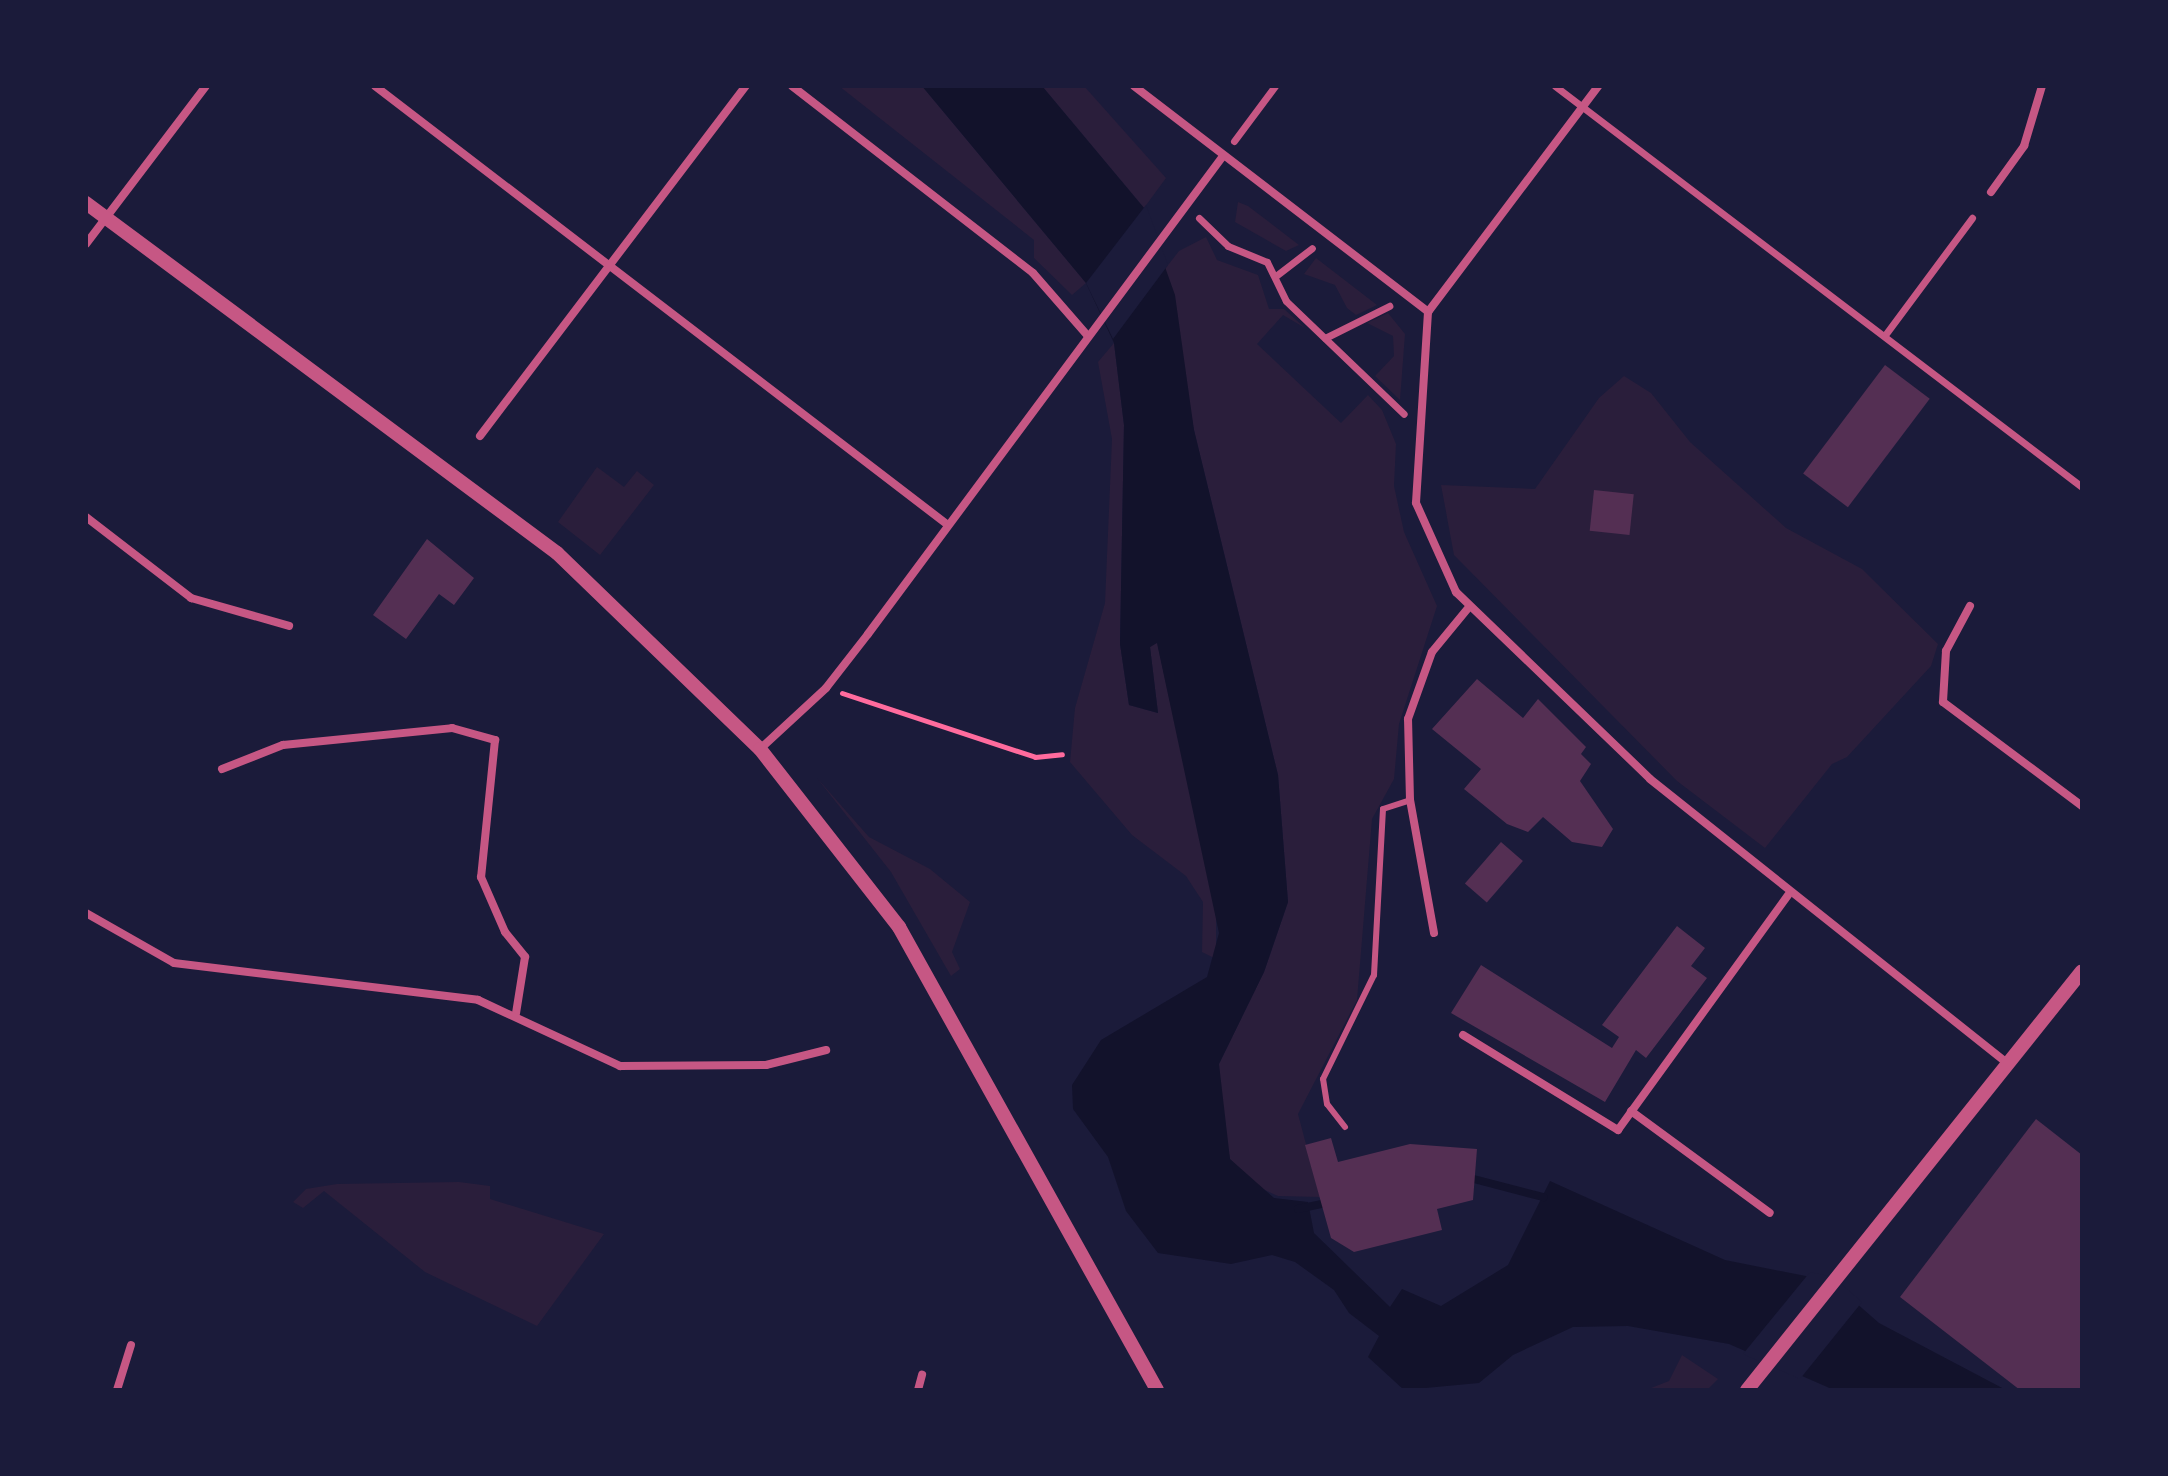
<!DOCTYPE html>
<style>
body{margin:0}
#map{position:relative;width:2168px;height:1476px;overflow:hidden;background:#1b1b3a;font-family:Roboto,sans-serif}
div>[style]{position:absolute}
.green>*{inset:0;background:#2a1e3b}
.water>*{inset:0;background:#12122b}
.pier>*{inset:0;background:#1b1b3a}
.stream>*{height:8px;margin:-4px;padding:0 4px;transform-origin:4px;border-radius:4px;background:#12122b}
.building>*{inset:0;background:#542f53;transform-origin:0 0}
.path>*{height:5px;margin:-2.5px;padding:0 2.5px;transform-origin:2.5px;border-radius:2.5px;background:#ff6b9d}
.service>*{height:6px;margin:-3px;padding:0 3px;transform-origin:3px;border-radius:3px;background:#c65784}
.pedestrian>*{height:7px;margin:-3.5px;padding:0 3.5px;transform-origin:3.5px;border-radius:3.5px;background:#c65784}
.minor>*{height:8px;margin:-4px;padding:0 4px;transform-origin:4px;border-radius:4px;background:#c65784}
.tertiary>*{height:14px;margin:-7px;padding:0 7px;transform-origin:7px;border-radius:7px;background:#c65784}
span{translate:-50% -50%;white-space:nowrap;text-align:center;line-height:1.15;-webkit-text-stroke:6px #1b1b3a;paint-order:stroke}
.frame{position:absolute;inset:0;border:88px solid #1b1b3a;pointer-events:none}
</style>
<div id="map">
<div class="green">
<div style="clip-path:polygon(839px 86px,922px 86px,1086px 283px,1072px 295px,1034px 258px,1034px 240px)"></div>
<div style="clip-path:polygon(1042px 86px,1084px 86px,1166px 178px,1144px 208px)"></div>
<div style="clip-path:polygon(1238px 202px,1248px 206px,1299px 245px,1286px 251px,1235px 222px)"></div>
<div style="clip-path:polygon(1206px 237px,1217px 260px,1258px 275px,1269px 309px,1284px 309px,1305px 328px,1283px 315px,1257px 344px,1341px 423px,1368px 395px,1382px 410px,1396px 444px,1394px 486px,1404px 532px,1437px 606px,1399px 724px,1394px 779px,1372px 819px,1357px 1000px,1298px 1114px,1320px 1197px,1278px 1196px,1251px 1184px,1230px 1159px,1220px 1104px,1219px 1064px,1264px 972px,1288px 902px,1278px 775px,1194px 430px,1165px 269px,1179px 251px)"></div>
<div style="clip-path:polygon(1316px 258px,1377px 305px,1356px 315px,1347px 308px,1335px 285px,1304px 274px)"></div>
<div style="clip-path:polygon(1388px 313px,1405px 334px,1400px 400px,1375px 376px,1394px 356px,1393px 336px,1367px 323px)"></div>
<div style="clip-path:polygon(1114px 343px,1124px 425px,1120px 644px,1129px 705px,1158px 713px,1150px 647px,1157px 642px,1216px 911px,1216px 959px,1202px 952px,1203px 902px,1186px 876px,1132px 835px,1070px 762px,1075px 708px,1105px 603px,1112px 439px,1098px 362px)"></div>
<div style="clip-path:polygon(1624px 376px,1651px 393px,1690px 442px,1786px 528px,1862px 569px,1938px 644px,1931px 666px,1847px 757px,1832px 764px,1765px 848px,1677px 781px,1454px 555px,1441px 485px,1535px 489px,1599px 398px)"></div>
<div style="clip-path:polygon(597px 467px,624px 487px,637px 471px,654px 485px,600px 555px,558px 522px)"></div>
<div style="clip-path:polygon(817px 778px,869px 837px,930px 869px,970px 902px,952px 952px,960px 969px,951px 976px,891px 872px)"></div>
<div style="clip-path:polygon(459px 1182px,490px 1186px,490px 1199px,604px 1234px,537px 1326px,425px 1272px,324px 1191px,303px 1208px,293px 1202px,306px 1189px,337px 1184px)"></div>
<div style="clip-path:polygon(1682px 1355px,1718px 1379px,1707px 1390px,1646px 1390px,1669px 1381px)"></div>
</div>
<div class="water">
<div style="clip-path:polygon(922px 86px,1042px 86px,1144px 208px,1175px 295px,1194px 430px,1278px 775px,1288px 902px,1264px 972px,1219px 1064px,1230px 1159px,1274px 1198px,1308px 1202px,1314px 1233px,1390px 1307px,1402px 1289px,1441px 1306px,1508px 1265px,1550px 1181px,1725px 1260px,1831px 1281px,1879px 1323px,2006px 1390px,1834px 1390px,1729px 1344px,1628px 1326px,1573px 1327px,1513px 1355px,1479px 1383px,1404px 1390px,1368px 1357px,1379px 1336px,1349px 1313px,1334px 1290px,1295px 1262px,1272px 1255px,1231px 1264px,1158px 1253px,1126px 1211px,1108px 1157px,1073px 1109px,1072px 1085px,1101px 1040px,1207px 977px,1219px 933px,1157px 643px,1150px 647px,1158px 713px,1129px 705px,1120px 644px,1124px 425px,1114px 343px,1086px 283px)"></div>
</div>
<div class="pier">
<div style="clip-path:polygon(1146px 205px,1168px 265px,1113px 339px,1086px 283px)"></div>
<div style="clip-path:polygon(1810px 1272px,1833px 1277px,1862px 1302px,1800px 1379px,1743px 1354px)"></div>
</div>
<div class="stream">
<div style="left:1466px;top:1177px;width:80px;rotate:14.6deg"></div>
<div style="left:1298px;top:1209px;width:34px;rotate:-12deg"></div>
</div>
<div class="building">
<div style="left:1885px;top:365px;width:56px;height:136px;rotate:37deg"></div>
<div style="left:1594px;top:490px;width:40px;height:41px;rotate:6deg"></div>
<div style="clip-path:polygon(427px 539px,474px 578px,454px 605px,439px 594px,406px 639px,373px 615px)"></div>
<div style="clip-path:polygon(1477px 679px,1523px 718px,1538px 699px,1586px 747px,1581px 754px,1591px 764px,1580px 781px,1613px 829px,1602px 847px,1572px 842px,1543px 817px,1528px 832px,1507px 824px,1464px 789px,1481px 769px,1432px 729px)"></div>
<div style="left:1501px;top:842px;width:29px;height:55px;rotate:41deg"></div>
<div style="clip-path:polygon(1677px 926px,1705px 948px,1691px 966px,1707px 978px,1646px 1058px,1636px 1050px,1605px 1102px,1451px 1013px,1481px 965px,1612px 1048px,1619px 1037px,1602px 1025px)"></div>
<div style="clip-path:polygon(2036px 1119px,2082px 1155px,2082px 1390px,2020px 1390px,1900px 1297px)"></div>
<div style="clip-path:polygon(1331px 1138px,1338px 1162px,1410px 1144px,1477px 1149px,1473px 1200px,1437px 1209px,1442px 1230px,1354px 1252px,1331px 1238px,1305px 1145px)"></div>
</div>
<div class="path">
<div style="left:842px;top:693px;width:203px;rotate:18.3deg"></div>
<div style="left:1035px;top:757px;width:27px;rotate:-6deg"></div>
</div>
<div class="service">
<div style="left:1345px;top:1127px;width:29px;rotate:-128deg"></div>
<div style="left:1327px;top:1104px;width:25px;rotate:-99deg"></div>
<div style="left:1323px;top:1079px;width:116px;rotate:-63.9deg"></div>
<div style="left:1374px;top:975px;width:166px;rotate:-86.9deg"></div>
<div style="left:1383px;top:809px;width:28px;rotate:-18deg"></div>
</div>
<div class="pedestrian">
<div style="left:1555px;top:86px;width:662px;rotate:37.27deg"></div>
<div style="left:1234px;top:141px;width:69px;rotate:-53.3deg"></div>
<div style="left:1199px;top:218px;width:40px;rotate:44deg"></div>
<div style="left:1228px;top:246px;width:42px;rotate:22.3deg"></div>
<div style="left:1267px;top:262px;width:43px;rotate:64deg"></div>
<div style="left:1286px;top:301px;width:163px;rotate:43.8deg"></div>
<div style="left:1277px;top:275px;width:44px;rotate:-37.6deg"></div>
<div style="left:1885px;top:335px;width:146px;rotate:-53.4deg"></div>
<div style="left:1325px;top:338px;width:72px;rotate:-26.6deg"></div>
</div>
<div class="minor">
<div style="left:375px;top:86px;width:722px;rotate:37.46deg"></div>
<div style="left:792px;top:86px;width:305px;rotate:37.8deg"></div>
<div style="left:1033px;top:273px;width:84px;rotate:48.9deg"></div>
<div style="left:1134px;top:86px;width:371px;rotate:37.5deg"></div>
<div style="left:1991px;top:192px;width:57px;rotate:-54.3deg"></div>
<div style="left:2024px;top:146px;width:63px;rotate:-73.3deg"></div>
<div style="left:86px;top:244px;width:198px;rotate:-52.8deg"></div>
<div style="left:1428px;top:312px;width:191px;rotate:93.6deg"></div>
<div style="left:1416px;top:503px;width:98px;rotate:65.8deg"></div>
<div style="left:1456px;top:592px;width:269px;rotate:43.9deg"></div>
<div style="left:1650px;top:779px;width:458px;rotate:38.5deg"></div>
<div style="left:1428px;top:312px;width:283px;rotate:-53deg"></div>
<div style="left:480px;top:436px;width:440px;rotate:-52.8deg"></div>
<div style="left:86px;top:517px;width:133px;rotate:37.6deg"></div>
<div style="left:191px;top:598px;width:102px;rotate:15.9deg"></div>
<div style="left:1970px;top:606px;width:51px;rotate:118.1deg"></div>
<div style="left:1946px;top:651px;width:51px;rotate:93.4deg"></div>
<div style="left:1943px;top:702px;width:174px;rotate:36.8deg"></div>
<div style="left:760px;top:749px;width:90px;rotate:-42.7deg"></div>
<div style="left:826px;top:688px;width:68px;rotate:-52.1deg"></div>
<div style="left:868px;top:634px;width:595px;rotate:-53.4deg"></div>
<div style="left:222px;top:769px;width:66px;rotate:-21.5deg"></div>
<div style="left:283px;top:745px;width:170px;rotate:-5.7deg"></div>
<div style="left:452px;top:728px;width:45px;rotate:15.6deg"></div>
<div style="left:495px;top:740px;width:138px;rotate:95.8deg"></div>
<div style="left:481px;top:877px;width:60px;rotate:66.4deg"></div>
<div style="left:505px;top:932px;width:32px;rotate:51deg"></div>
<div style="left:525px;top:957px;width:57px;rotate:99.1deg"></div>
<div style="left:86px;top:913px;width:101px;rotate:29.6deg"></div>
<div style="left:174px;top:963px;width:306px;rotate:6.9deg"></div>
<div style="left:478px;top:1000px;width:157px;rotate:24.9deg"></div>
<div style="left:620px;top:1066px;width:146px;rotate:-0.4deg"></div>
<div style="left:766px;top:1065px;width:62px;rotate:-14deg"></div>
<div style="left:1434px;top:933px;width:135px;rotate:-100.2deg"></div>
<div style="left:1410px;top:800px;width:81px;rotate:-91.4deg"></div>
<div style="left:1408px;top:719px;width:71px;rotate:-70.3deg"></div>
<div style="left:1432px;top:652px;width:58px;rotate:-50.6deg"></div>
<div style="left:1463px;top:1035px;width:182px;rotate:31.5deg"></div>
<div style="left:1618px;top:1130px;width:290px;rotate:-54.1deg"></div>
<div style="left:1631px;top:1111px;width:172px;rotate:36.3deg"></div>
<div style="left:117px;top:1390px;width:47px;rotate:-72.7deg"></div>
<div style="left:918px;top:1390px;width:16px;rotate:-75deg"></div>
</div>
<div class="tertiary">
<div style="left:86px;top:203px;width:587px;rotate:36.62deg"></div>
<div style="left:557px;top:553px;width:282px;rotate:44deg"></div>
<div style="left:760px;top:749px;width:226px;rotate:52deg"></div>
<div style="left:899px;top:927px;width:530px;rotate:60.87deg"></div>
<div style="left:1747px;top:1390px;width:536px;rotate:-51.36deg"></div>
</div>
<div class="frame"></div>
</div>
